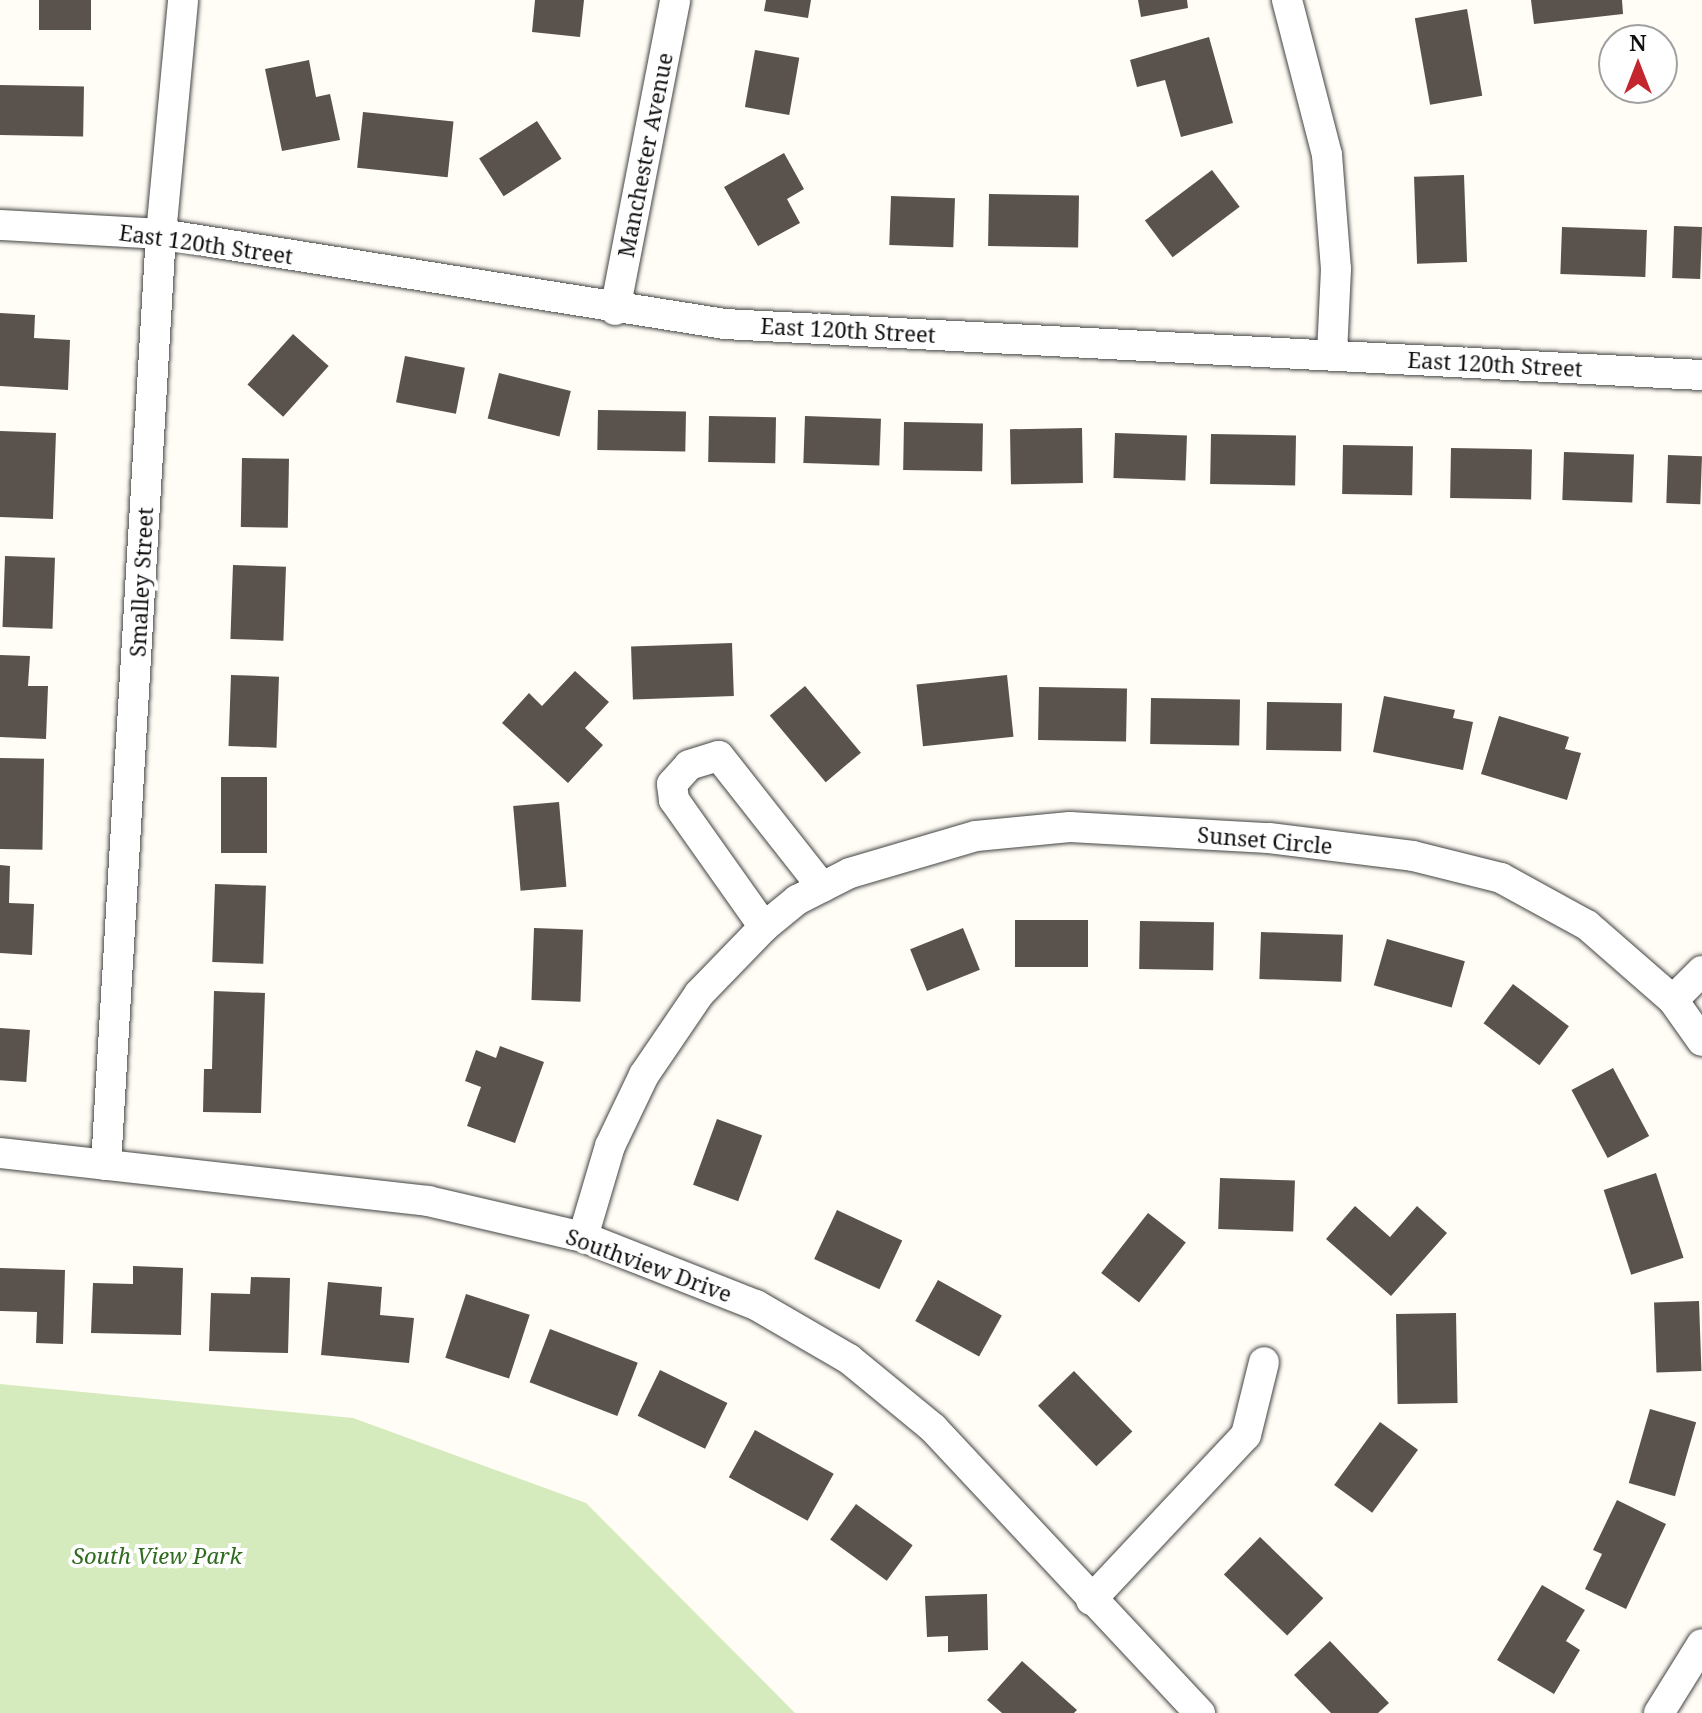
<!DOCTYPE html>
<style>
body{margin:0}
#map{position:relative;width:1702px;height:1713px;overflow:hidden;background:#fffdf5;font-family:"Noto Serif",serif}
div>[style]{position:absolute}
.green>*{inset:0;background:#d5ebbd}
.building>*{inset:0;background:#5a524d;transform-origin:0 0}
.roads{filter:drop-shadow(0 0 2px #444) drop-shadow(0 0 2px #444)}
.street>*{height:30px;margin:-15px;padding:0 15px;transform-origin:15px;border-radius:15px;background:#fff}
span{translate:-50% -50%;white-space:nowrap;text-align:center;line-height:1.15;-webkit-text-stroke:8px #fff;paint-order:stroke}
.street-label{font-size:22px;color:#111}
.park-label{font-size:22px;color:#2f6b1f;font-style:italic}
.north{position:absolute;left:1598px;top:24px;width:80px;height:80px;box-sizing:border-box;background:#fff;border:2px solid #a0a0a0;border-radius:50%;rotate:0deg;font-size:22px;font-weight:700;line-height:32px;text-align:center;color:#111}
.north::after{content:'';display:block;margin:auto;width:28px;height:36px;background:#c4262e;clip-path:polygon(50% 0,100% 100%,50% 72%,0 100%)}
</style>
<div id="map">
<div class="green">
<div style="clip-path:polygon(0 1384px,353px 1418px,586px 1503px,795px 1713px,0 1713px)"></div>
</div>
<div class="building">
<div style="left:39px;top:0;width:52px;height:30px"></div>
<div style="clip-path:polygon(535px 0,584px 0,580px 37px,532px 32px)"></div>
<div style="clip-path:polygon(766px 0,811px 0,808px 18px,764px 11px)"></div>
<div style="clip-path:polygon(1138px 0,1187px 0,1188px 8px,1141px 17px)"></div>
<div style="clip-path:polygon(1531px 0,1622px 0,1623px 14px,1534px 24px)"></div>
<div style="left:1467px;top:9px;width:88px;height:53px;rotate:80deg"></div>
<div style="clip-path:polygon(1209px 37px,1233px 123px,1181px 137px,1165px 80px,1137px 87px,1130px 60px)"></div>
<div style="left:755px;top:50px;width:45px;height:58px;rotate:10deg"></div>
<div style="clip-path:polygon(309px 60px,316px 97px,330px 94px,340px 140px,282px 151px,265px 69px)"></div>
<div style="left:0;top:85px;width:84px;height:50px;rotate:1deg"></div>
<div style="left:363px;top:112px;width:91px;height:56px;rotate:6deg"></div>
<div style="left:537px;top:121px;width:45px;height:69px;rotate:57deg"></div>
<div style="clip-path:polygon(784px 153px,804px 189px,787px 199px,800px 223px,758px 246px,724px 187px)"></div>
<div style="left:1212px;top:170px;width:46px;height:84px;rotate:53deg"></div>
<div style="left:1464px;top:175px;width:87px;height:50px;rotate:88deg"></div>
<div style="left:989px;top:194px;width:90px;height:52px;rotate:1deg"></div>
<div style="left:891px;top:196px;width:64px;height:49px;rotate:2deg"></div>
<div style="left:1674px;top:226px;width:28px;height:52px;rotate:2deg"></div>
<div style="left:1562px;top:227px;width:85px;height:47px;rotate:2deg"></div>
<div style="clip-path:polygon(0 313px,35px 315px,34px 338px,70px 340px,68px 390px,0 386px)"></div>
<div style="left:293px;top:334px;width:48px;height:68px;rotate:42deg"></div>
<div style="left:405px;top:356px;width:61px;height:47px;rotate:11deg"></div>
<div style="left:499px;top:373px;width:74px;height:47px;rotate:14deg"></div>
<div style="left:598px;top:410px;width:88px;height:40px;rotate:1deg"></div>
<div style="left:709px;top:416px;width:67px;height:46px;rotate:1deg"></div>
<div style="left:805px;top:416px;width:76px;height:47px;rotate:2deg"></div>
<div style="left:904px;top:422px;width:79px;height:48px;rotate:1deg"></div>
<div style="left:1082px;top:428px;width:55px;height:72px;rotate:89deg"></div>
<div style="left:0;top:431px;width:56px;height:86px;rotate:2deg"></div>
<div style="left:1115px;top:433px;width:72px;height:45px;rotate:2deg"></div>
<div style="left:1211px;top:434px;width:85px;height:50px;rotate:1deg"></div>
<div style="left:1343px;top:445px;width:70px;height:49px;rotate:1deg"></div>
<div style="left:1451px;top:448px;width:81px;height:50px;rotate:1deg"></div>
<div style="left:1564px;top:452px;width:70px;height:48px;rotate:2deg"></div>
<div style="left:1668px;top:455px;width:34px;height:48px;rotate:2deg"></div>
<div style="left:242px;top:458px;width:47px;height:69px;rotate:1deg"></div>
<div style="left:5px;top:556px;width:50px;height:71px;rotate:2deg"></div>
<div style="left:233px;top:565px;width:53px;height:74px;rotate:2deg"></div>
<div style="left:732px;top:643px;width:53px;height:101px;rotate:88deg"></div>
<div style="clip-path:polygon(0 655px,30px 656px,28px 686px,48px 686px,46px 739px,0 737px)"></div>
<div style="clip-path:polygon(575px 671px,609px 702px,585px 728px,603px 745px,568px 783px,502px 723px,529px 693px,542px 706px)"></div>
<div style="left:231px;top:675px;width:48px;height:71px;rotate:2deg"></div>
<div style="left:1007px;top:675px;width:62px;height:91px;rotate:84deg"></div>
<div style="left:805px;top:686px;width:87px;height:46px;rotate:50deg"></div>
<div style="left:1039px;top:687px;width:88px;height:53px;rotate:1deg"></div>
<div style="clip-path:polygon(1384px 696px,1455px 710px,1453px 718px,1473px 722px,1463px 770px,1373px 752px)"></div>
<div style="left:1151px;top:698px;width:89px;height:46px;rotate:1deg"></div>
<div style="left:1267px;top:702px;width:75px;height:48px;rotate:1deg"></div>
<div style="clip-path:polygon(1499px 716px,1569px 737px,1565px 749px,1581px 753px,1567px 800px,1481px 774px)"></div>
<div style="left:0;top:758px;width:44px;height:91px;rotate:1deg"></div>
<div style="left:221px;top:777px;width:46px;height:76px"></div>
<div style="left:559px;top:802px;width:85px;height:46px;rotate:85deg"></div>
<div style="clip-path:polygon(0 865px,10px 866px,9px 903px,34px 904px,32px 955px,0 953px)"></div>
<div style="left:215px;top:884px;width:51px;height:78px;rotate:2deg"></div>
<div style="left:1088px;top:920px;width:47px;height:73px;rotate:90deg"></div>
<div style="left:1140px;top:921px;width:74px;height:48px;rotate:1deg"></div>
<div style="left:534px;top:928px;width:49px;height:72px;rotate:2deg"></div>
<div style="left:963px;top:928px;width:45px;height:57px;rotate:68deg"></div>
<div style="left:1261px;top:932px;width:82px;height:47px;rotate:2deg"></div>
<div style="left:1387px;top:939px;width:81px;height:48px;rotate:16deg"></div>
<div style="left:1513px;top:984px;width:70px;height:49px;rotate:37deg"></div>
<div style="clip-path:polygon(214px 991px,265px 993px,261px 1113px,203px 1112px,204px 1069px,212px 1069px)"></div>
<div style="left:0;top:1028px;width:30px;height:52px;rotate:4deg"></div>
<div style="clip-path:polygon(500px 1046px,544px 1062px,515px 1143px,467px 1126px,481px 1087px,465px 1081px,476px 1050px,496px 1058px)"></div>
<div style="left:1613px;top:1068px;width:77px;height:47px;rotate:62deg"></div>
<div style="left:717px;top:1119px;width:48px;height:70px;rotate:20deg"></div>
<div style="left:1656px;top:1173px;width:89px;height:55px;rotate:72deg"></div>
<div style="left:1220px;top:1178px;width:75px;height:51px;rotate:2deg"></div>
<div style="clip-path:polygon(1355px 1206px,1390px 1237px,1417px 1206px,1447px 1233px,1391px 1296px,1326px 1239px)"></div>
<div style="left:837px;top:1210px;width:72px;height:54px;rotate:25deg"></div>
<div style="left:1148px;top:1213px;width:48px;height:76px;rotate:38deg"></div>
<div style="clip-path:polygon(133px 1266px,183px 1268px,181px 1335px,91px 1333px,93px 1283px,133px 1284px)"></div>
<div style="clip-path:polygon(0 1268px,65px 1270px,63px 1344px,36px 1343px,37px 1312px,0 1311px)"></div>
<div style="clip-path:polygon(251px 1277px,290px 1278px,288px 1353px,209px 1351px,211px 1293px,250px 1294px)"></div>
<div style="left:938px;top:1280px;width:73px;height:47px;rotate:29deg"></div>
<div style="clip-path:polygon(328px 1282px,382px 1287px,380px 1315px,414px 1318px,409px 1363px,321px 1355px)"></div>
<div style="left:466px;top:1294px;width:67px;height:67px;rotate:18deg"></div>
<div style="left:1699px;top:1301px;width:70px;height:45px;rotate:88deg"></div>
<div style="left:1456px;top:1313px;width:90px;height:60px;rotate:89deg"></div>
<div style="left:550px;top:1329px;width:94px;height:57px;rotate:21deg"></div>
<div style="left:660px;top:1370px;width:75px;height:51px;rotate:26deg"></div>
<div style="left:1074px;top:1371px;width:84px;height:50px;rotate:46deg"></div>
<div style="left:1650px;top:1409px;width:48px;height:77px;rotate:16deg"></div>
<div style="left:1380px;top:1422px;width:47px;height:78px;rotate:36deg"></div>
<div style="left:755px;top:1430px;width:90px;height:54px;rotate:29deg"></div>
<div style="clip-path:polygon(1617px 1500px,1666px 1524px,1626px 1609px,1585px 1589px,1602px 1554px,1593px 1550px)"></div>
<div style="left:856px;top:1504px;width:70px;height:44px;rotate:36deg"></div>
<div style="left:1260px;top:1537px;width:88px;height:52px;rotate:44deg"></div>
<div style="clip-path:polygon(1542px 1585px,1585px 1610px,1566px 1641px,1580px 1650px,1554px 1694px,1497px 1660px)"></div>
<div style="clip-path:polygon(987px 1594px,988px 1650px,948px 1652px,948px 1636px,927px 1637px,925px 1596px)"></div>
<div style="clip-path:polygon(1330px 1641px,1389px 1703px,1378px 1713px,1331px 1713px,1294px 1675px)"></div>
<div style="clip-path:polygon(1022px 1661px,1077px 1710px,1074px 1713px,1002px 1713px,987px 1700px)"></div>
</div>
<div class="roads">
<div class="street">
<div style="left:1287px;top:0;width:160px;rotate:75.5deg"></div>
<div style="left:1327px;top:155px;width:114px;rotate:85.5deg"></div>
<div style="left:1336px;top:269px;width:86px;rotate:92.7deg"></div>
<div style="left:0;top:225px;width:161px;rotate:3.2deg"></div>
<div style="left:161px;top:234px;width:571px;rotate:9.07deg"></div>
<div style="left:725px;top:324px;width:978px;rotate:2.99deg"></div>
<div style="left:615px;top:310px;width:316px;rotate:-79deg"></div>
<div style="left:764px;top:927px;width:156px;rotate:-125.3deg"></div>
<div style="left:674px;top:800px;width:16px;rotate:-97deg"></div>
<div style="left:672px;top:784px;width:25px;rotate:-48deg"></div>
<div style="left:689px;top:765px;width:31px;rotate:-17deg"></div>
<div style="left:719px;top:756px;width:167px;rotate:51.8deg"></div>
<div style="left:1673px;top:1000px;width:41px;rotate:-45deg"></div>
<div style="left:0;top:1153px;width:431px;rotate:6.4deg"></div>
<div style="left:428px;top:1201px;width:159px;rotate:13.1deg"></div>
<div style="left:583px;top:1237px;width:186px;rotate:21.5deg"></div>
<div style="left:756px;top:1305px;width:108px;rotate:30.1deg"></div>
<div style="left:849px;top:1359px;width:109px;rotate:39.4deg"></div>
<div style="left:933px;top:1428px;width:391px;rotate:46.9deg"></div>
<div style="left:106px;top:1165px;width:933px;rotate:-86.62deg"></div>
<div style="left:161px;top:234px;width:235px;rotate:-84.6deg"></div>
<div style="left:583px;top:1237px;width:95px;rotate:-73.5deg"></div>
<div style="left:610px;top:1146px;width:79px;rotate:-64.4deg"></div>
<div style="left:644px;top:1075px;width:98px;rotate:-55.8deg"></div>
<div style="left:699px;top:994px;width:93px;rotate:-45.9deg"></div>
<div style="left:764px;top:927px;width:43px;rotate:-39.3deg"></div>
<div style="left:797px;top:900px;width:59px;rotate:-27deg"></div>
<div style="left:850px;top:873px;width:131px;rotate:-16.4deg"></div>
<div style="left:976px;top:836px;width:94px;rotate:-5.5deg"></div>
<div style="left:1070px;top:827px;width:199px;rotate:3.2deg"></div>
<div style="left:1269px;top:838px;width:145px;rotate:7.1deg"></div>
<div style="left:1413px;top:856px;width:91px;rotate:14deg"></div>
<div style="left:1501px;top:878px;width:98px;rotate:28.7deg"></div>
<div style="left:1587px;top:925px;width:114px;rotate:41.1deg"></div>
<div style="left:1673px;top:1000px;width:50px;rotate:54.7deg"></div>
<div style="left:1091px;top:1600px;width:226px;rotate:-46.8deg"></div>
<div style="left:1246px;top:1435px;width:75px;rotate:-76.1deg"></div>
<div style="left:1659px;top:1713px;width:81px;rotate:-58.1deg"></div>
</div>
</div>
<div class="street-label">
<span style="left:645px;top:155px;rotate:-79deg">Manchester Avenue</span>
<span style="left:206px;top:244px;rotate:8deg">East 120th Street</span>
<span style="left:848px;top:330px;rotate:3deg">East 120th Street</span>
<span style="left:1495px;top:364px;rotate:3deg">East 120th Street</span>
<span style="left:141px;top:582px;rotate:-87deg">Smalley Street</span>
<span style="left:1265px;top:840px;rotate:5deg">Sunset Circle</span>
<span style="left:649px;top:1265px;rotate:20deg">Southview Drive</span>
</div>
<div class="park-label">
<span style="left:157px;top:1556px">South View Park</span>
</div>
<div class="north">N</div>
</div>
